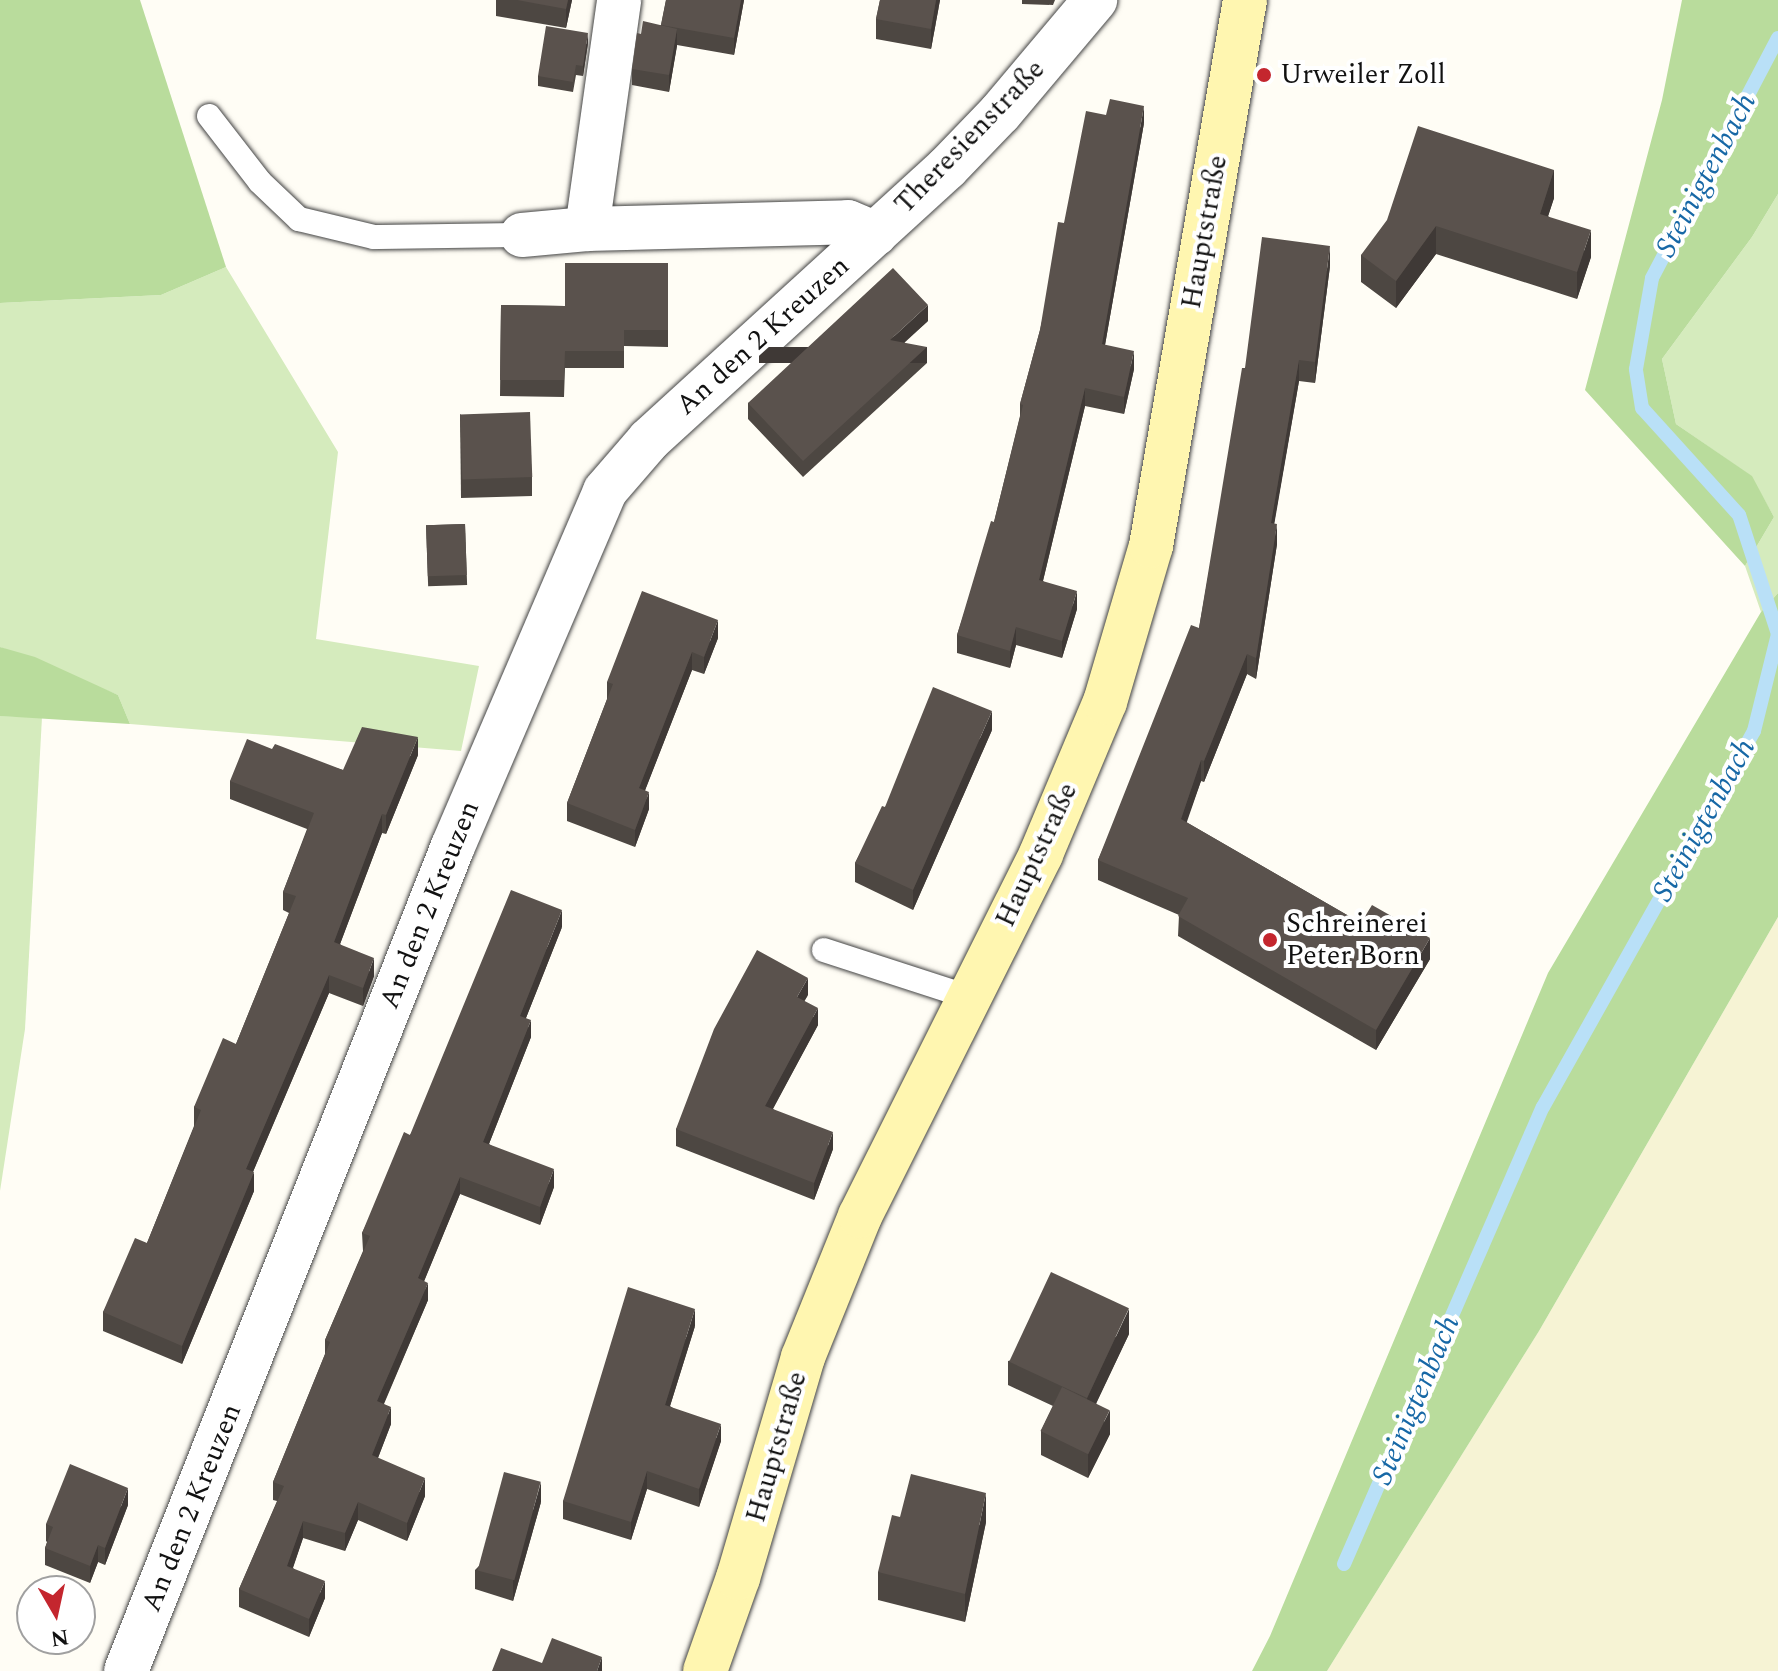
<!DOCTYPE html>
<meta charset="utf-8">
<style>
body{margin:0}
#map{position:relative;width:1778px;height:1671px;overflow:hidden;background:#fffdf5;font-family:Spectral,serif}
div>[style]{position:absolute}
.farmland>*{inset:0;background:#f6f3d4}
.green>*{inset:0;background:#d5ebbd}
.forest>*{inset:0;background:#b9dc9c}
.stream>*{height:14px;margin:-7px;padding:0 7px;transform-origin:7px;border-radius:7px;background:#b9e0f7}
.roads{filter:drop-shadow(0 0 2px #444) drop-shadow(0 0 2px #444)}
.lane>*{height:24px;margin:-12px;padding:0 12px;transform-origin:12px;border-radius:12px;background:#fff}
.street>*{height:44px;margin:-22px;padding:0 22px;transform-origin:22px;border-radius:22px;background:#fff}
.secondary>*{height:44px;margin:-22px;padding:0 22px;transform-origin:22px;border-radius:22px;background:#fff6b0}
.wall>*{inset:0;background:#4d4742;transform-origin:0 0}
.shaded-wall>*{inset:0;background:#3f3936;transform-origin:0 0}
.building>*{inset:0;background:#5a524d;transform-origin:0 0}
.dots>*{width:22px;height:22px;translate:-50% -50%;box-sizing:border-box;border:4px solid #fff;border-radius:50%}
span{translate:-50% -50%;white-space:nowrap;text-align:center;line-height:1.15;-webkit-text-stroke:8px #fff;paint-order:stroke}
.poi-label{font-size:28px;color:#111}
.left{translate:0 -50%;text-align:left}
.street-label{font-size:28px;color:#111}
.water-label{font-size:30px;color:#1768a6;font-style:italic}
.north{position:absolute;left:16px;top:1575px;width:80px;height:80px;box-sizing:border-box;background:#fff;border:2px solid #a0a0a0;border-radius:50%;rotate:171deg;font-size:22px;font-weight:700;line-height:32px;text-align:center;color:#111}
.north::after{content:'';display:block;margin:auto;width:28px;height:36px;background:#c4262e;clip-path:polygon(50% 0,100% 100%,50% 72%,0 100%)}
</style>
<div id="map">
<div class="farmland">
<div style="clip-path:polygon(1778px 917px,1778px 1671px,1327px 1671px,1539px 1331px)"></div>
</div>
<div class="green">
<div style="clip-path:polygon(1778px 194px,1778px 593px,1761px 612px,1745px 566px,1774px 517px,1751px 476px,1676px 424px,1662px 359px,1752px 237px)"></div>
<div style="clip-path:polygon(226px 267px,338px 452px,316px 639px,479px 666px,461px 751px,130px 724px,118px 695px,0 647px,0 303px,161px 295px)"></div>
<div style="clip-path:polygon(0 716px,42px 717px,25px 1029px,0 1191px)"></div>
</div>
<div class="forest">
<div style="clip-path:polygon(0 0,140px 0,226px 267px,161px 295px,0 303px)"></div>
<div style="clip-path:polygon(1682px 0,1778px 0,1778px 194px,1752px 237px,1662px 359px,1676px 424px,1752px 476px,1774px 517px,1745px 566px,1585px 390px,1662px 100px)"></div>
<div style="clip-path:polygon(1778px 593px,1778px 917px,1539px 1331px,1327px 1671px,1252px 1671px,1270px 1636px,1548px 973px,1761px 612px)"></div>
<div style="clip-path:polygon(0 647px,35px 657px,118px 695px,130px 724px,0 716px)"></div>
</div>
<div class="stream">
<div style="left:1344px;top:1564px;width:498px;rotate:-66.5deg"></div>
<div style="left:1543px;top:1107px;width:431px;rotate:-60.7deg"></div>
<div style="left:1754px;top:731px;width:100px;rotate:-76.1deg"></div>
<div style="left:1778px;top:634px;width:125px;rotate:-108.1deg"></div>
<div style="left:1739px;top:515px;width:144px;rotate:-132.2deg"></div>
<div style="left:1642px;top:408px;width:39px;rotate:-99deg"></div>
<div style="left:1636px;top:369px;width:92px;rotate:-80deg"></div>
<div style="left:1652px;top:278px;width:271px;rotate:-62.3deg"></div>
</div>
<div class="roads">
<div class="lane">
<div style="left:209px;top:116px;width:83px;rotate:52.3deg"></div>
<div style="left:260px;top:182px;width:54px;rotate:43.5deg"></div>
<div style="left:299px;top:219px;width:77px;rotate:13.5deg"></div>
<div style="left:374px;top:237px;width:148px;rotate:-0.8deg"></div>
<div style="left:824px;top:950px;width:152px;rotate:18deg"></div>
</div>
<div class="street">
<div style="left:587px;top:229px;width:231px;rotate:-82deg"></div>
<div style="left:522px;top:235px;width:65px;rotate:-5.3deg"></div>
<div style="left:587px;top:229px;width:261px;rotate:-1.5deg"></div>
<div style="left:848px;top:222px;width:30px;rotate:23deg"></div>
<div style="left:126px;top:1671px;width:887px;rotate:-68.38deg"></div>
<div style="left:453px;top:846px;width:386px;rotate:-66.8deg"></div>
<div style="left:605px;top:491px;width:67px;rotate:-49.2deg"></div>
<div style="left:649px;top:440px;width:403px;rotate:-42.4deg"></div>
<div style="left:947px;top:168px;width:76px;rotate:-46.1deg"></div>
<div style="left:1000px;top:113px;width:148px;rotate:-49.9deg"></div>
</div>
<div class="secondary">
<div style="left:705px;top:1671px;width:99px;rotate:-70.5deg"></div>
<div style="left:738px;top:1578px;width:230px;rotate:-73.6deg"></div>
<div style="left:803px;top:1357px;width:152px;rotate:-68deg"></div>
<div style="left:860px;top:1216px;width:405px;rotate:-63.4deg"></div>
<div style="left:1041px;top:854px;width:165px;rotate:-67.2deg"></div>
<div style="left:1105px;top:702px;width:163px;rotate:-73.6deg"></div>
<div style="left:1151px;top:546px;width:554px;rotate:-80.23deg"></div>
</div>
</div>
<div class="wall">
<div style="clip-path:polygon(496px 0,572px 0,566px 28px,496px 16px)"></div>
<div style="clip-path:polygon(666px 0,744px 0,734px 55px,677px 45px,669px 92px,632px 85px,632px 69px,641px 34px,661px 25px)"></div>
<div style="clip-path:polygon(880px 0,940px 0,931px 49px,876px 39px,876px 19px)"></div>
<div style="clip-path:polygon(1022px 0,1055px 0,1053px 5px,1022px 4px)"></div>
<div style="clip-path:polygon(588px 43px,583px 76px,576px 75px,573px 92px,538px 86px,538px 76px)"></div>
<div style="clip-path:polygon(1144px 123px,1105px 345px,1134px 369px,1124px 414px,1085px 406px,1043px 581px,1077px 609px,1062px 658px,1016px 645px,1010px 668px,957px 653px,957px 635px,994px 522px,1020px 416px,1020px 404px,1040px 330px,1064px 223px)"></div>
<div style="clip-path:polygon(1554px 170px,1554px 198px,1548px 216px,1591px 257px,1577px 299px,1436px 254px,1396px 308px,1361px 282px,1361px 255px)"></div>
<div style="clip-path:polygon(668px 263px,668px 347px,624px 346px,624px 368px,565px 368px,564px 397px,500px 396px,501px 305px,565px 306px)"></div>
<div style="clip-path:polygon(1330px 266px,1315px 383px,1299px 381px,1274px 523px,1277px 544px,1256px 679px,1247px 674px,1204px 782px,1201px 781px,1186px 822px,1361px 923px,1430px 959px,1376px 1050px,1178px 936px,1179px 915px,1098px 880px,1098px 860px,1199px 628px,1245px 368px)"></div>
<div style="clip-path:polygon(928px 321px,904px 342px,927px 363px,803px 477px,748px 419px,748px 403px)"></div>
<div style="clip-path:polygon(460px 414px,532px 477px,532px 496px,461px 498px)"></div>
<div style="left:465px;top:524px;width:61px;height:39px;rotate:88deg"></div>
<div style="clip-path:polygon(718px 638px,704px 674px,692px 670px,645px 790px,649px 809px,635px 847px,567px 821px,567px 803px,607px 699px,607px 682px)"></div>
<div style="clip-path:polygon(992px 730px,913px 910px,855px 882px,855px 863px,885px 807px)"></div>
<div style="clip-path:polygon(272px 749px,343px 770px,418px 755px,386px 834px,382px 833px,340px 944px,374px 976px,363px 1006px,329px 993px,253px 1172px,254px 1191px,182px 1364px,103px 1331px,103px 1312px,147px 1243px,194px 1126px,194px 1107px,236px 1044px,289px 913px,283px 910px,283px 892px,307px 829px,230px 799px,230px 781px)"></div>
<div style="clip-path:polygon(562px 927px,526px 1018px,531px 1037px,489px 1144px,554px 1187px,540px 1225px,460px 1194px,424px 1281px,428px 1300px,384px 1404px,391px 1424px,378px 1458px,425px 1496px,407px 1541px,358px 1520px,345px 1551px,303px 1538px,293px 1568px,325px 1598px,309px 1637px,239px 1607px,239px 1589px,277px 1501px,273px 1500px,273px 1482px,325px 1354px,325px 1340px,363px 1251px,362px 1233px,410px 1135px)"></div>
<div style="clip-path:polygon(808px 995px,804px 1001px,818px 1025px,773px 1109px,833px 1149px,814px 1200px,676px 1146px,676px 1129px)"></div>
<div style="clip-path:polygon(695px 1326px,670px 1406px,721px 1441px,699px 1507px,647px 1489px,631px 1540px,563px 1519px,563px 1501px)"></div>
<div style="clip-path:polygon(1129px 1334px,1096px 1403px,1110px 1434px,1088px 1478px,1041px 1455px,1041px 1431px,1053px 1406px,1008px 1385px,1008px 1361px)"></div>
<div style="clip-path:polygon(541px 1502px,513px 1601px,475px 1589px,475px 1570px)"></div>
<div style="clip-path:polygon(128px 1505px,105px 1565px,98px 1562px,90px 1583px,45px 1565px,45px 1548px,47px 1542px,46px 1541px,46px 1524px)"></div>
<div style="clip-path:polygon(986px 1522px,965px 1622px,878px 1600px,878px 1572px)"></div>
</div>
<div class="shaded-wall">
<div style="clip-path:polygon(568px 0,572px 0,566px 28px,566px 9px)"></div>
<div style="clip-path:polygon(741px 0,744px 0,734px 55px,734px 38px)"></div>
<div style="clip-path:polygon(936px 0,940px 0,931px 49px,931px 29px)"></div>
<div style="clip-path:polygon(677px 29px,677px 46px,669px 92px,669px 75px)"></div>
<div style="clip-path:polygon(588px 33px,588px 43px,583px 76px,583px 66px)"></div>
<div style="clip-path:polygon(1144px 106px,1144px 123px,1102px 362px,1102px 344px)"></div>
<div style="clip-path:polygon(1554px 170px,1554px 198px,1540px 241px,1540px 214px)"></div>
<div style="clip-path:polygon(1436px 226px,1436px 254px,1396px 308px,1396px 281px)"></div>
<div style="clip-path:polygon(1591px 230px,1591px 257px,1577px 299px,1577px 272px)"></div>
<div style="clip-path:polygon(1330px 246px,1330px 266px,1315px 383px,1315px 362px)"></div>
<div style="clip-path:polygon(928px 305px,928px 321px,890px 356px,890px 340px)"></div>
<div style="left:927px;top:347px;width:16px;height:168px;rotate:90deg"></div>
<div style="clip-path:polygon(1134px 351px,1134px 369px,1124px 414px,1124px 397px)"></div>
<div style="clip-path:polygon(1299px 360px,1299px 381px,1271px 543px,1271px 523px)"></div>
<div style="clip-path:polygon(1085px 388px,1085px 406px,1039px 597px,1039px 580px)"></div>
<div style="clip-path:polygon(1277px 524px,1277px 544px,1256px 679px,1256px 658px)"></div>
<div style="clip-path:polygon(1077px 591px,1077px 609px,1062px 658px,1062px 641px)"></div>
<div style="clip-path:polygon(718px 620px,718px 638px,704px 674px,704px 657px)"></div>
<div style="clip-path:polygon(1016px 627px,1016px 645px,1010px 668px,1010px 651px)"></div>
<div style="clip-path:polygon(692px 652px,692px 670px,639px 806px,639px 788px)"></div>
<div style="clip-path:polygon(1247px 654px,1247px 674px,1204px 782px,1204px 761px)"></div>
<div style="clip-path:polygon(992px 711px,992px 730px,913px 910px,913px 890px)"></div>
<div style="clip-path:polygon(418px 737px,418px 755px,386px 834px,386px 815px)"></div>
<div style="clip-path:polygon(1201px 760px,1201px 781px,1181px 839px,1181px 819px)"></div>
<div style="clip-path:polygon(649px 792px,649px 809px,635px 847px,635px 830px)"></div>
<div style="clip-path:polygon(382px 814px,382px 833px,334px 960px,334px 942px)"></div>
<div style="clip-path:polygon(562px 910px,562px 927px,520px 1033px,520px 1016px)"></div>
<div style="clip-path:polygon(1430px 938px,1430px 959px,1376px 1050px,1376px 1030px)"></div>
<div style="clip-path:polygon(374px 958px,374px 976px,363px 1006px,363px 988px)"></div>
<div style="clip-path:polygon(329px 975px,329px 993px,246px 1188px,246px 1169px)"></div>
<div style="clip-path:polygon(808px 978px,808px 995px,797px 1014px,797px 997px)"></div>
<div style="clip-path:polygon(818px 1008px,818px 1025px,765px 1123px,765px 1106px)"></div>
<div style="clip-path:polygon(531px 1020px,531px 1037px,483px 1159px,483px 1142px)"></div>
<div style="clip-path:polygon(833px 1132px,833px 1149px,814px 1200px,814px 1183px)"></div>
<div style="clip-path:polygon(554px 1169px,554px 1187px,540px 1225px,540px 1207px)"></div>
<div style="clip-path:polygon(254px 1172px,254px 1191px,182px 1364px,182px 1346px)"></div>
<div style="clip-path:polygon(460px 1177px,460px 1194px,418px 1296px,418px 1278px)"></div>
<div style="clip-path:polygon(428px 1283px,428px 1300px,377px 1419px,377px 1401px)"></div>
<div style="clip-path:polygon(695px 1309px,695px 1326px,665px 1422px,665px 1405px)"></div>
<div style="clip-path:polygon(1129px 1309px,1129px 1334px,1087px 1423px,1087px 1398px)"></div>
<div style="clip-path:polygon(391px 1407px,391px 1424px,372px 1473px,372px 1455px)"></div>
<div style="clip-path:polygon(1110px 1410px,1110px 1434px,1088px 1478px,1088px 1454px)"></div>
<div style="clip-path:polygon(721px 1424px,721px 1441px,699px 1507px,699px 1489px)"></div>
<div style="clip-path:polygon(647px 1471px,647px 1489px,631px 1540px,631px 1522px)"></div>
<div style="clip-path:polygon(425px 1478px,425px 1496px,407px 1541px,407px 1523px)"></div>
<div style="clip-path:polygon(541px 1482px,541px 1502px,513px 1601px,513px 1581px)"></div>
<div style="clip-path:polygon(128px 1488px,128px 1505px,105px 1565px,105px 1548px)"></div>
<div style="clip-path:polygon(986px 1493px,986px 1522px,965px 1622px,965px 1594px)"></div>
<div style="clip-path:polygon(358px 1502px,358px 1520px,345px 1551px,345px 1533px)"></div>
<div style="clip-path:polygon(303px 1521px,303px 1538px,287px 1584px,287px 1566px)"></div>
<div style="clip-path:polygon(98px 1545px,98px 1562px,90px 1583px,90px 1566px)"></div>
<div style="clip-path:polygon(325px 1581px,325px 1598px,309px 1637px,309px 1619px)"></div>
<div style="clip-path:polygon(602px 1657px,602px 1671px,597px 1671px)"></div>
</div>
<div class="building">
<div style="clip-path:polygon(517px 0,568px 0,566px 9px)"></div>
<div style="clip-path:polygon(666px 0,741px 0,734px 38px,661px 25px)"></div>
<div style="clip-path:polygon(880px 0,936px 0,931px 29px,876px 19px)"></div>
<div style="clip-path:polygon(643px 21px,677px 29px,669px 75px,632px 69px,637px 33px,641px 34px)"></div>
<div style="clip-path:polygon(546px 26px,588px 33px,583px 66px,576px 65px,573px 82px,538px 76px)"></div>
<div style="clip-path:polygon(1110px 99px,1144px 106px,1102px 344px,1134px 351px,1124px 397px,1085px 388px,1039px 580px,1077px 591px,1062px 641px,1016px 627px,1010px 651px,957px 635px,991px 521px,994px 522px,1023px 405px,1020px 404px,1040px 330px,1058px 222px,1064px 223px,1086px 111px,1106px 115px)"></div>
<div style="clip-path:polygon(1418px 126px,1554px 170px,1540px 214px,1591px 230px,1577px 272px,1436px 226px,1396px 281px,1361px 255px,1387px 220px)"></div>
<div style="clip-path:polygon(1262px 237px,1330px 246px,1315px 362px,1299px 360px,1271px 523px,1277px 524px,1256px 658px,1247px 654px,1204px 761px,1201px 760px,1181px 819px,1361px 923px,1372px 905px,1430px 938px,1376px 1030px,1178px 916px,1188px 898px,1098px 860px,1191px 625px,1199px 628px,1242px 368px,1245px 368px)"></div>
<div style="clip-path:polygon(565px 263px,668px 263px,668px 330px,624px 330px,624px 351px,565px 351px,564px 380px,500px 380px,501px 305px,565px 306px)"></div>
<div style="clip-path:polygon(893px 268px,928px 305px,890px 340px,927px 347px,803px 461px,748px 403px)"></div>
<div style="left:530px;top:412px;width:65px;height:70px;rotate:88deg"></div>
<div style="left:465px;top:524px;width:51px;height:39px;rotate:88deg"></div>
<div style="clip-path:polygon(642px 591px,718px 620px,704px 657px,692px 652px,639px 788px,649px 792px,635px 830px,567px 803px,613px 684px,607px 682px)"></div>
<div style="clip-path:polygon(933px 687px,992px 711px,913px 890px,855px 863px,882px 806px,885px 807px)"></div>
<div style="clip-path:polygon(362px 727px,418px 737px,386px 815px,382px 814px,334px 942px,374px 958px,363px 988px,329px 975px,246px 1169px,254px 1172px,182px 1346px,103px 1312px,135px 1238px,147px 1243px,201px 1110px,194px 1107px,223px 1038px,236px 1044px,296px 896px,283px 892px,314px 813px,230px 781px,247px 739px,272px 749px,275px 744px,343px 770px)"></div>
<div style="clip-path:polygon(511px 890px,562px 910px,520px 1016px,531px 1020px,483px 1142px,554px 1169px,540px 1207px,460px 1177px,418px 1278px,428px 1283px,377px 1401px,391px 1407px,372px 1455px,425px 1478px,407px 1523px,358px 1502px,345px 1533px,303px 1521px,287px 1566px,325px 1581px,309px 1619px,239px 1589px,284px 1486px,273px 1482px,330px 1342px,325px 1340px,370px 1236px,362px 1233px,404px 1132px,410px 1135px)"></div>
<div style="clip-path:polygon(757px 950px,808px 978px,797px 997px,818px 1008px,765px 1106px,833px 1132px,814px 1183px,676px 1129px,714px 1029px)"></div>
<div style="left:1051px;top:1272px;width:86px;height:99px;rotate:25deg"></div>
<div style="clip-path:polygon(628px 1287px,695px 1309px,665px 1405px,721px 1424px,699px 1489px,647px 1471px,631px 1522px,563px 1501px)"></div>
<div style="left:1062px;top:1387px;width:53px;height:49px;rotate:26deg"></div>
<div style="clip-path:polygon(70px 1464px,128px 1488px,105px 1548px,98px 1545px,90px 1566px,45px 1548px,53px 1527px,46px 1524px)"></div>
<div style="left:504px;top:1472px;width:38px;height:102px;rotate:15deg"></div>
<div style="clip-path:polygon(911px 1474px,986px 1493px,965px 1594px,878px 1572px,892px 1515px,900px 1517px)"></div>
<div style="clip-path:polygon(552px 1638px,602px 1657px,597px 1671px,492px 1671px,501px 1648px,542px 1663px)"></div>
</div>
<div class="dots">
<div style="left:1264px;top:75px;background:#c4262e"></div>
<div style="left:1270px;top:940px;background:#c4262e"></div>
</div>
<div class="poi-label">
<span class="left" style="left:1280px;top:75px">Urweiler Zoll</span>
<span class="left" style="left:1286px;top:940px">Schreinerei<br>Peter Born</span>
</div>
<div class="street-label">
<span style="left:970px;top:137px;rotate:-46deg">Theresienstraße</span>
<span style="left:1205px;top:232px;rotate:-80deg">Hauptstraße</span>
<span style="left:763px;top:336px;rotate:-42deg">An den 2 Kreuzen</span>
<span style="left:1037px;top:855px;rotate:-65deg">Hauptstraße</span>
<span style="left:430px;top:905px;rotate:-68deg">An den 2 Kreuzen</span>
<span style="left:777px;top:1447px;rotate:-74deg">Hauptstraße</span>
<span style="left:192px;top:1508px;rotate:-68deg">An den 2 Kreuzen</span>
</div>
<div class="water-label">
<span style="left:1706px;top:175px;rotate:-62deg">Steinigtenbach</span>
<span style="left:1704px;top:820px;rotate:-61deg">Steinigtenbach</span>
<span style="left:1416px;top:1400px;rotate:-67deg">Steinigtenbach</span>
</div>
<div class="north">N</div>
</div>
